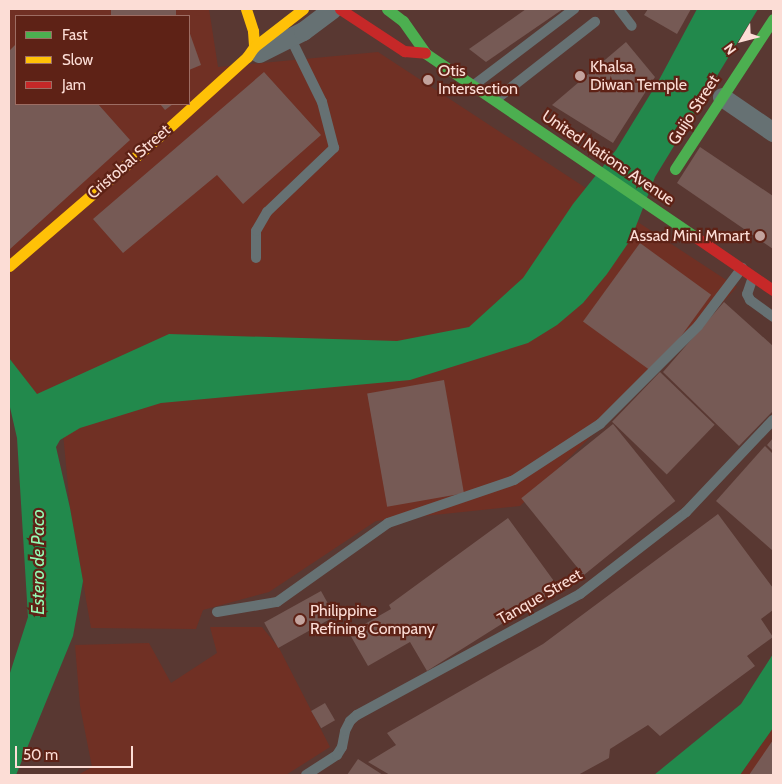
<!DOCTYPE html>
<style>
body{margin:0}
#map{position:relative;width:782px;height:784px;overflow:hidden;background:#593832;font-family:Cabin,sans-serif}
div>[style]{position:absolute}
.built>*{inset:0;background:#703024}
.water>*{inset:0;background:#22894c}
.building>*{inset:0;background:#765a55;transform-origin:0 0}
.lane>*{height:10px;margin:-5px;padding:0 5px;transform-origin:5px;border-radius:5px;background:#667173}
.street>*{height:19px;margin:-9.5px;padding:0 9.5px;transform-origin:9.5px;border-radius:9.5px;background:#667173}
.fast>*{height:11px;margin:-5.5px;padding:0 5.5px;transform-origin:5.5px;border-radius:5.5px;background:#4caf50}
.slow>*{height:11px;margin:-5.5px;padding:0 5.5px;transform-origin:5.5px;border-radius:5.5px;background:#ffc107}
.jam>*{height:11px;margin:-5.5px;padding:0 5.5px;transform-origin:5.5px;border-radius:5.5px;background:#c62828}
.dots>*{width:14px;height:14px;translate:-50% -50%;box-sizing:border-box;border:2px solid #5e2216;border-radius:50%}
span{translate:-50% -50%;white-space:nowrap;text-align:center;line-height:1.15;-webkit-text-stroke:4.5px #5e2216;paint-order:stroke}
.poi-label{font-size:16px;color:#fcddd6}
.left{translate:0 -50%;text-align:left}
.right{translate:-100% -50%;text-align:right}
.street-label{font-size:16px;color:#fcddd6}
.water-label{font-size:18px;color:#95fab3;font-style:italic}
.frame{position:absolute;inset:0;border:10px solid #fcddd6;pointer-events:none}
.legend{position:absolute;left:15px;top:15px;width:175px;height:90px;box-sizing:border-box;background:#5e2216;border:1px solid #9d6d63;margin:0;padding:6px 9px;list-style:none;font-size:15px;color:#fcddd6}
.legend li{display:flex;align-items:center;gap:10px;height:25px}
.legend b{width:25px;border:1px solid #9d6d63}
.north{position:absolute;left:717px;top:15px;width:50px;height:50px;-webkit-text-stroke:4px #5e2216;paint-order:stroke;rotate:233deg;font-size:14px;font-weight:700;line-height:20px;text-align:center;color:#fcddd6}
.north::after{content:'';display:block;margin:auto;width:18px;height:22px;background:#fcddd6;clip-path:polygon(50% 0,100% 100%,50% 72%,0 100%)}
.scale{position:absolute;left:15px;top:746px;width:118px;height:22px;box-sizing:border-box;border:2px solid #fcddd6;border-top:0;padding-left:6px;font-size:15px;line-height:18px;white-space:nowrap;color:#fcddd6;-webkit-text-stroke:4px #5e2216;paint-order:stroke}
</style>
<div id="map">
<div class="built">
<div style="clip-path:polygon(evenodd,9px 9px,209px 9px,218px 67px,378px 52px,737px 287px,666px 363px,520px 506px,376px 521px,269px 592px,203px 610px,196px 629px,91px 628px,70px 508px,62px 422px,31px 388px,9px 358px,9px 9px,16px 16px,189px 16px,189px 104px,16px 104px,16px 16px)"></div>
<div style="clip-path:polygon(210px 627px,262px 627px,279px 648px,330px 747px,286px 775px,78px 775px,92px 767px,80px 706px,75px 645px,149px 643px,171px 683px,217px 653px)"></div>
<div style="clip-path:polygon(773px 728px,773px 775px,740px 775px)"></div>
</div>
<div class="water">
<div style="clip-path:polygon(697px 9px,758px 9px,655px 177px,631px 239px,607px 274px,583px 303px,557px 325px,528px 343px,410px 380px,161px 403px,80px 428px,60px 440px,56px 447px,70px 508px,83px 581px,73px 636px,16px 775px,9px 775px,9px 676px,28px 617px,17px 438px,9px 403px,9px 358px,37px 394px,169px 334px,397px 341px,469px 327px,523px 278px,573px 204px,616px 150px,659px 80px)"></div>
<div style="clip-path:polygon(773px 654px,773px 728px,740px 775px,654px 775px,741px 704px)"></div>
</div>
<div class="building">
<div style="left:111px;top:9px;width:65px;height:7px"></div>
<div style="clip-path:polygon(526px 9px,563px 9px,486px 62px,469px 49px)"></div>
<div style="clip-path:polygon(648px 9px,691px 9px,677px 34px,644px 15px)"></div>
<div style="clip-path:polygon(189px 31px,201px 65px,189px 70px)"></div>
<div style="clip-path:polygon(626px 42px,655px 77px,613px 143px,552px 105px)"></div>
<div style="clip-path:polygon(16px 44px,16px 104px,98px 104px,130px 140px,9px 250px,9px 51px)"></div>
<div style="clip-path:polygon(264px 72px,321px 135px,243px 204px,217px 175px,123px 253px,93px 219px)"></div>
<div style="clip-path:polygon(160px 104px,173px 104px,165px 110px)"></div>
<div style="clip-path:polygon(700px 147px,773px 196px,773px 249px,677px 183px)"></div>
<div style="left:640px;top:243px;width:88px;height:97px;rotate:36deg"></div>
<div style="clip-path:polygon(724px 302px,773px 346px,773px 411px,739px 446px,663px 372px)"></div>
<div style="left:660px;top:372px;width:76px;height:69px;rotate:44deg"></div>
<div style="left:444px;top:380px;width:115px;height:78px;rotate:80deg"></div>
<div style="left:613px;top:424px;width:99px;height:118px;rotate:51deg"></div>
<div style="clip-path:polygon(773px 438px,773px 451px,767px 445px)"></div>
<div style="clip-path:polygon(765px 446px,773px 454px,773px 551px,716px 501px)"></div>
<div style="clip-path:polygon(718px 514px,773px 588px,773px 610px,761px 619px,773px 637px,747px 656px,755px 666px,660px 736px,648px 725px,610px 749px,609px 758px,578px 775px,390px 775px,368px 762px,396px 745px,387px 733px,543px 644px)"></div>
<div style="clip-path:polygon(508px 518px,559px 588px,427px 671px,410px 642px,368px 666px,349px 633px,391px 609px,389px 605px)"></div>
<div style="left:321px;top:591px;width:29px;height:65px;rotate:61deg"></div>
<div style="left:325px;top:703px;width:20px;height:16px;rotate:60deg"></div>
<div style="clip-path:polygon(773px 740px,773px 775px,749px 775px)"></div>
<div style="clip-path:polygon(358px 759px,383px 775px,347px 775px)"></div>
</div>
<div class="lane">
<div style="left:619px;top:9px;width:21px;rotate:53deg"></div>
<div style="left:474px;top:85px;width:126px;rotate:-37.2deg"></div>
<div style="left:495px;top:100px;width:127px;rotate:-38deg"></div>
<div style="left:256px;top:258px;width:27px;rotate:-90deg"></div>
<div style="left:256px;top:231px;width:22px;rotate:-60deg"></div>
<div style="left:267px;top:212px;width:93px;rotate:-43.7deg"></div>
<div style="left:334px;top:148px;width:48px;rotate:-104.6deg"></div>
<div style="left:322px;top:102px;width:75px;rotate:-116.2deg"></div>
<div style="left:753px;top:277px;width:18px;rotate:109deg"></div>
<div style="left:747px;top:294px;width:7px;rotate:63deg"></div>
<div style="left:750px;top:300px;width:29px;rotate:36deg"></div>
<div style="left:217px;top:612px;width:61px;rotate:-9.5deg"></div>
<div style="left:277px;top:602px;width:136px;rotate:-35.4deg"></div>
<div style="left:388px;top:523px;width:133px;rotate:-18.8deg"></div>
<div style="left:514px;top:480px;width:103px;rotate:-33.1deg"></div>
<div style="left:600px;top:424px;width:139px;rotate:-45deg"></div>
<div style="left:698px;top:326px;width:73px;rotate:-52.8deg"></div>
<div style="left:306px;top:775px;width:37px;rotate:-33deg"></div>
<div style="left:337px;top:755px;width:9px;rotate:-58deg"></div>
<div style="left:342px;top:747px;width:16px;rotate:-79deg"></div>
<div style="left:345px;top:731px;width:11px;rotate:-63deg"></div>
<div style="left:350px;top:721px;width:9px;rotate:-41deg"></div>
<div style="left:357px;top:715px;width:254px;rotate:-28.5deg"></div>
<div style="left:580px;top:594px;width:134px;rotate:-37.7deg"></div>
<div style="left:686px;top:512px;width:127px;rotate:-46.6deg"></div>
</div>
<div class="street">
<div style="left:259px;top:53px;width:49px;rotate:-26.6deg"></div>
<div style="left:303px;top:31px;width:36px;rotate:-37deg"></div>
<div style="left:722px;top:97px;width:62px;rotate:34.5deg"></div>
</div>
<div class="fast">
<div style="left:387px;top:9px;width:20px;rotate:37deg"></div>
<div style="left:403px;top:21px;width:39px;rotate:55deg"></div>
<div style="left:425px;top:53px;width:325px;rotate:34.2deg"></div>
<div style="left:675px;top:169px;width:179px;rotate:-56.8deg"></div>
</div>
<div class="slow">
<div style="left:246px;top:9px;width:23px;rotate:72deg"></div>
<div style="left:253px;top:31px;width:16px;rotate:86deg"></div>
<div style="left:9px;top:266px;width:202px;rotate:-40.8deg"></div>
<div style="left:162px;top:134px;width:115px;rotate:-42.2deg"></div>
<div style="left:247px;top:57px;width:12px;rotate:-55deg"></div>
<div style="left:254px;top:47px;width:62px;rotate:-37.8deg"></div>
</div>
<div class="jam">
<div style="left:340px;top:9px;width:77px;rotate:33.3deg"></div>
<div style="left:404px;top:51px;width:21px;rotate:5deg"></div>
<div style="left:694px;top:236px;width:96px;rotate:34.4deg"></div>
</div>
<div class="dots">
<div style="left:580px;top:76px;background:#c3a39d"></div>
<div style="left:428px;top:80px;background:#c3a39d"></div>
<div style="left:760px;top:236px;background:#c3a39d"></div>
<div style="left:300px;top:620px;background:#c3a39d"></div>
</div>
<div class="poi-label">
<span class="left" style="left:590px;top:76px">Khalsa<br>Diwan Temple</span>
<span class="left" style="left:438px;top:80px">Otis<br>Intersection</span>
<span class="right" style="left:750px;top:236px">Assad Mini Mmart</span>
<span class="left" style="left:310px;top:620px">Philippine<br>Refining Company</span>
</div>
<div class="street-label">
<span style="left:694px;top:110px;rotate:-57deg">Guijo Street</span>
<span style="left:608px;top:158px;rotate:34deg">United Nations Avenue</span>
<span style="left:129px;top:162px;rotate:-41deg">Cristobal Street</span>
<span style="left:540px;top:597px;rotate:-30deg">Tanque Street</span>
</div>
<div class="water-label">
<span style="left:38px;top:562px;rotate:-90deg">Estero de Paco</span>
</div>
<div class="frame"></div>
<ul class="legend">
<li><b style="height:6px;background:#4caf50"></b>Fast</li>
<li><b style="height:6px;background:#ffc107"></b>Slow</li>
<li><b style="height:6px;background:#c62828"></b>Jam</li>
</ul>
<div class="north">N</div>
<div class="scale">50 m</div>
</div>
